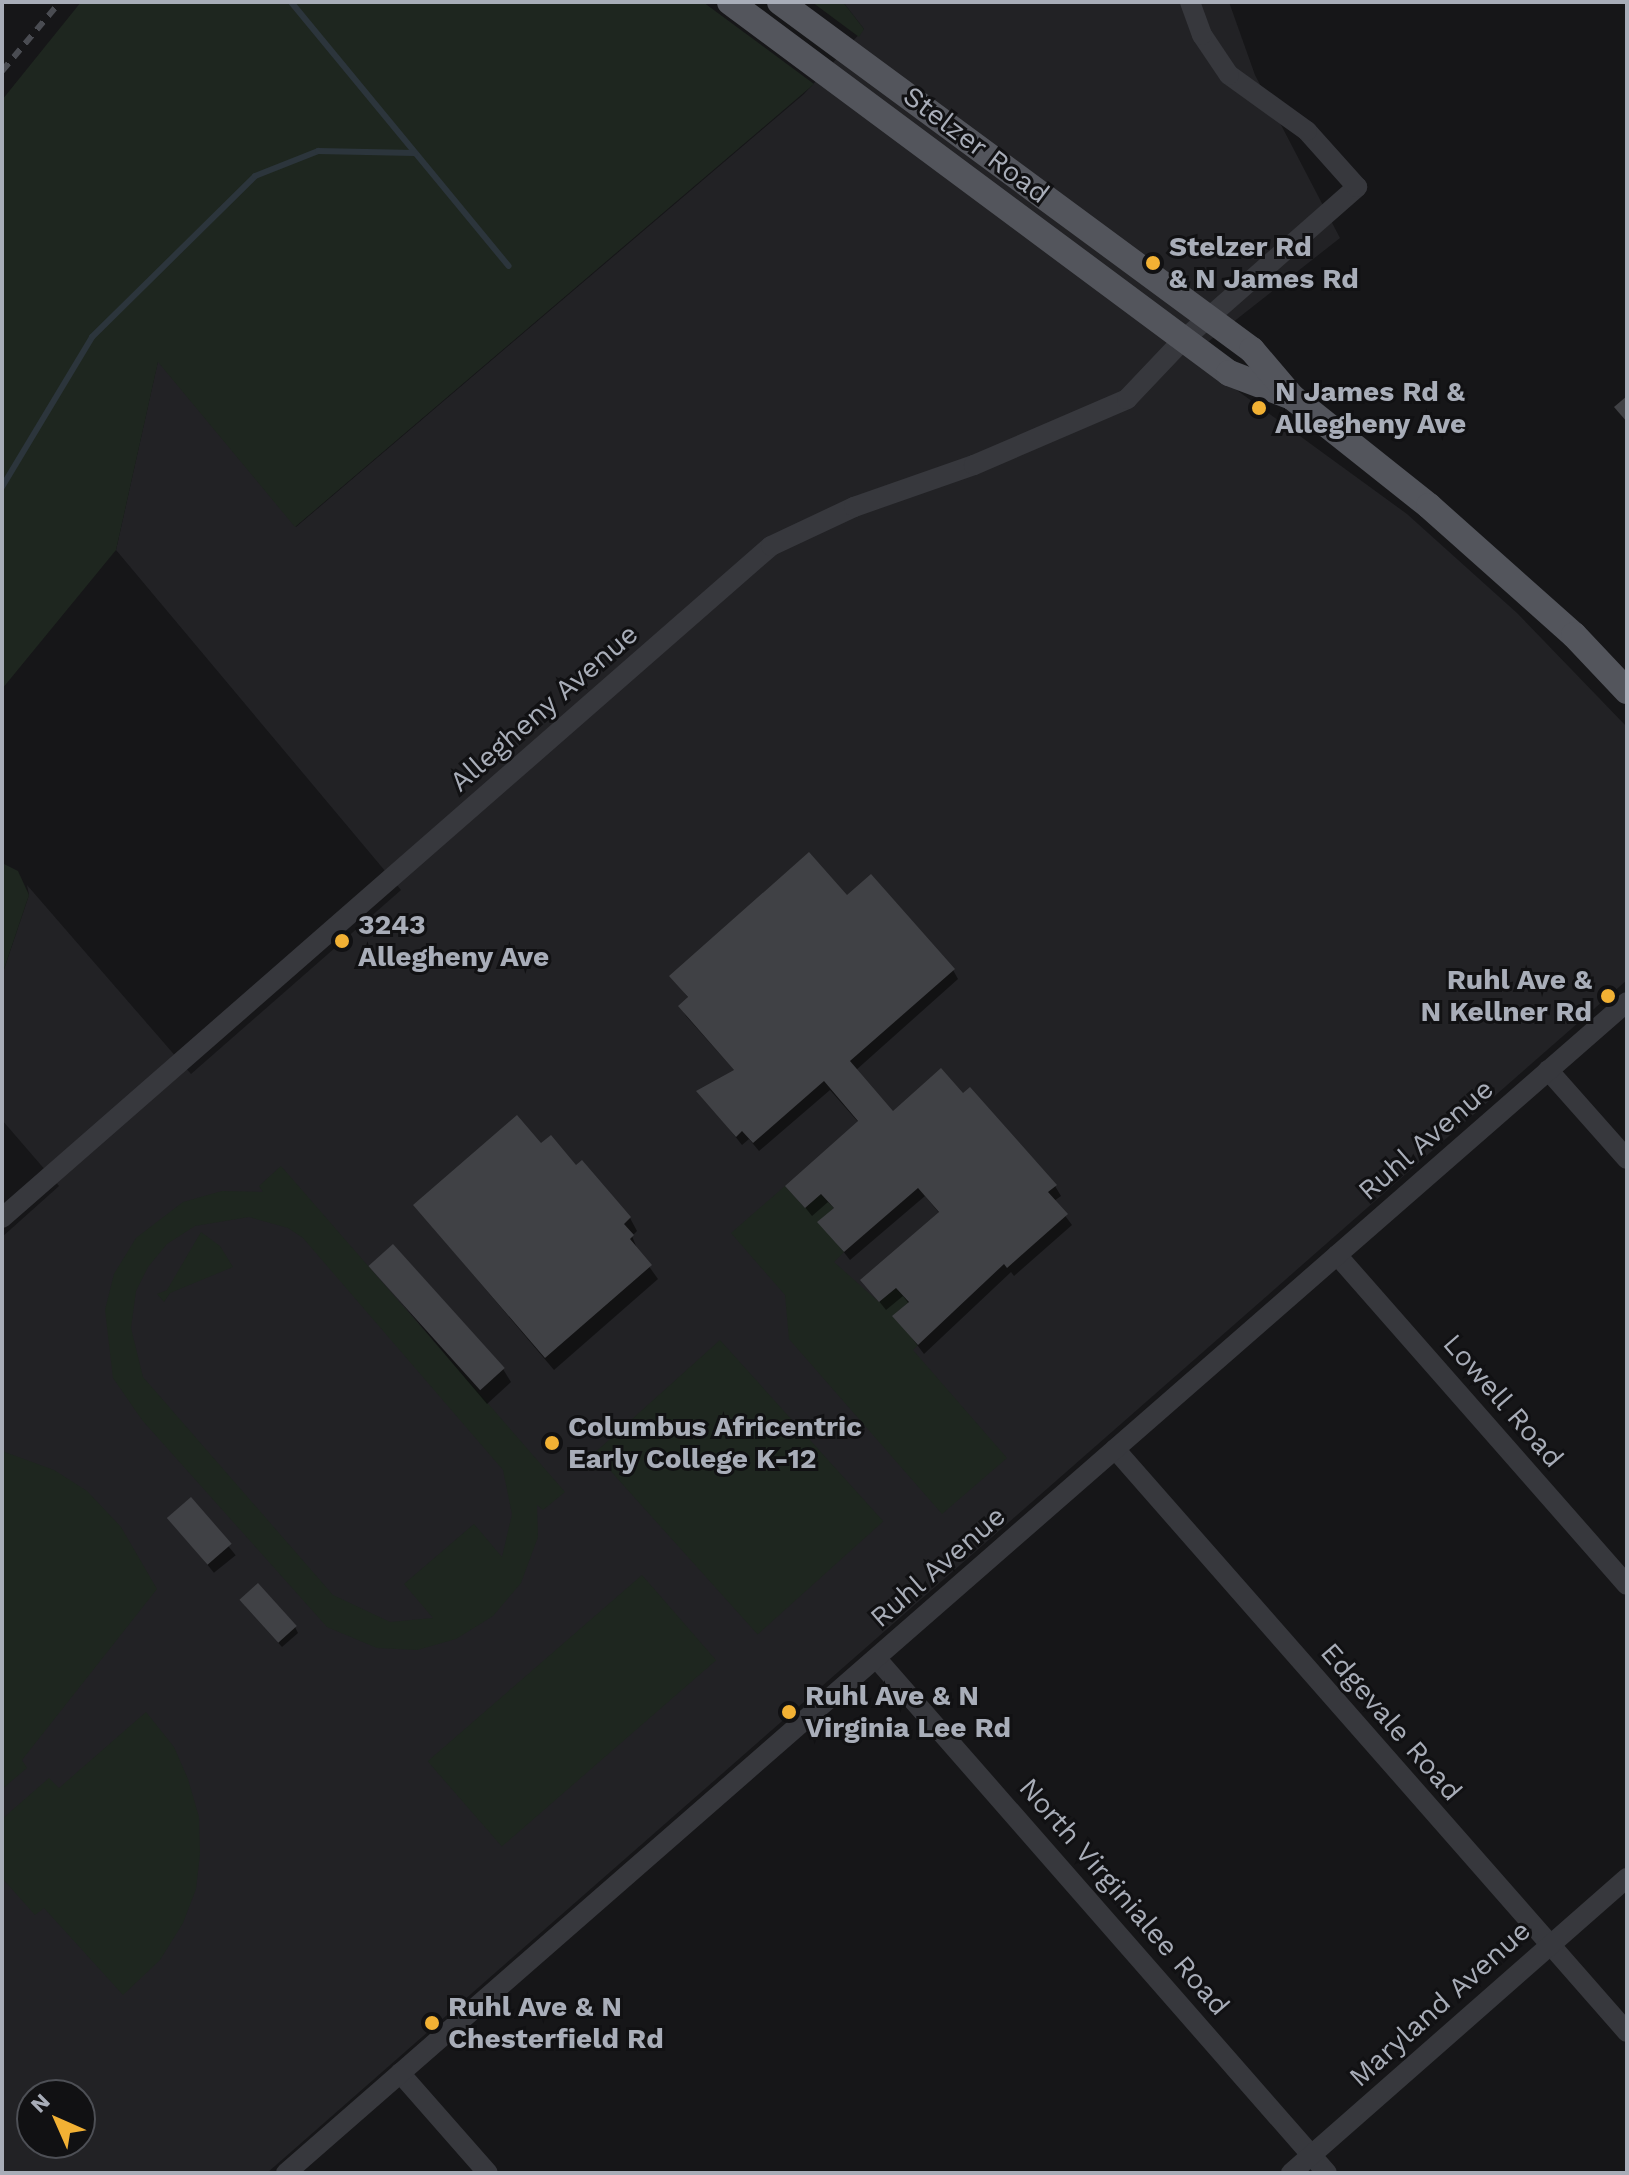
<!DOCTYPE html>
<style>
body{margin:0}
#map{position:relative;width:1629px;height:2175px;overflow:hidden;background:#161618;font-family:"Work Sans",sans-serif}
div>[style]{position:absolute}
.built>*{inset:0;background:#222225}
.green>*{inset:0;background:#1e261f;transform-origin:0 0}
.shadow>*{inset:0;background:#0007;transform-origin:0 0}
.stream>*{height:6px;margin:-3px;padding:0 3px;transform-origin:3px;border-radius:3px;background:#2c353c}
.building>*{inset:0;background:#404145;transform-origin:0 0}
.minor>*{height:20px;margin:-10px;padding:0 10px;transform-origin:10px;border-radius:10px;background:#37383d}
.major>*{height:26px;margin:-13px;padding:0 13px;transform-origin:13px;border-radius:13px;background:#53555c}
.rail>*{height:6px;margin-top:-3px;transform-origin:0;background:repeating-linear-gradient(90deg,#4a4c52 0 10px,transparent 0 18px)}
.dots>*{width:22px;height:22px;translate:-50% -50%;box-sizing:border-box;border:4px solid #111113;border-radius:50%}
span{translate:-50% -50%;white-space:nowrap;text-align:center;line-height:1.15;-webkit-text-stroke:6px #111113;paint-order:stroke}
.street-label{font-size:28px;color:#a8adb8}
.poi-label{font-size:28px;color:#a8adb8;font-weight:700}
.left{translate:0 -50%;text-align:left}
.right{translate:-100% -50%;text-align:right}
.frame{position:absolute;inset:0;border:4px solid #a8adb8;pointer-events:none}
.north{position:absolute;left:16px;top:2079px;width:80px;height:80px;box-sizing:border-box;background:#111113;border:2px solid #4d4f55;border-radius:50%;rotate:315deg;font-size:22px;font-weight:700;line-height:32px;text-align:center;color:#a8adb8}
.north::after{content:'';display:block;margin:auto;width:28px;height:36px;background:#f2b134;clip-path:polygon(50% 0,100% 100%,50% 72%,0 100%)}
</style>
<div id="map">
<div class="built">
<div style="clip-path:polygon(evenodd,843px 2px,1229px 2px,1255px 75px,1340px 238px,1190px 356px,1407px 514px,1517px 613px,1627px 727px,1627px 980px,267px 2173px,2px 2173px,2px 1237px,59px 1186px,2px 1120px,2px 975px,29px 895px,27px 885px,191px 1074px,401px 890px,116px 550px,158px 361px,296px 527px,804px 94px,864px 29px,843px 2px,32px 2095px,80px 2095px,80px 2143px,32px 2143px,32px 2095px)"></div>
</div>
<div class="green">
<div style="clip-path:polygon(81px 2px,703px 2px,814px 84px,295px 527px,158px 362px,116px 550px,2px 689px,2px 100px)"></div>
<div style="clip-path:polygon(812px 2px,843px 2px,864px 29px,859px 37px)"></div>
<div style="clip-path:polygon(2px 863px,18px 871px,29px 895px,2px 975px)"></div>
<div style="clip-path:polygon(evenodd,281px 1166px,565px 1492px,543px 1510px,537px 1505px,538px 1537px,521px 1583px,493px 1616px,456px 1639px,417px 1650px,377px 1648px,327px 1627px,142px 1420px,113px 1378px,105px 1310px,114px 1274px,136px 1238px,183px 1202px,222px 1191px,263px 1192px,259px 1186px,281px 1166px,249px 1217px,288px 1228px,303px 1238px,503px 1470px,512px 1514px,502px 1557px,474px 1524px,404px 1584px,433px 1618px,390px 1622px,333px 1595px,143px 1377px,131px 1328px,136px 1291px,148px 1267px,167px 1244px,195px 1226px,249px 1217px)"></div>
<div style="clip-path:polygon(785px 1186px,805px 1208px,821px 1194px,834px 1208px,818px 1222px,844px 1252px,834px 1262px,879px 1302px,896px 1288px,909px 1302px,893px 1316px,918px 1345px,913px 1350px,1007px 1458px,942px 1514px,789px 1339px,785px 1295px,731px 1233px)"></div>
<div style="clip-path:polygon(201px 1232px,220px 1246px,233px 1267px,170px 1293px,164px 1302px,157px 1294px,167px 1290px)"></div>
<div style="left:720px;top:1340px;width:244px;height:169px;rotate:48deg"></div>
<div style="clip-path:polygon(2px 1451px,54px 1470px,87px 1491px,121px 1527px,157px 1589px,22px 1760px,27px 1768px,2px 1789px)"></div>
<div style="left:642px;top:1575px;width:113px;height:284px;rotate:49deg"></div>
<div style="clip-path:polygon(146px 1712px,174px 1747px,188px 1779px,199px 1817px,200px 1854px,196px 1889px,183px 1923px,160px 1960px,123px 1995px,44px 1908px,35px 1915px,2px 1878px,2px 1819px,49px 1778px,59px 1788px)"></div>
</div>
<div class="shadow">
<div style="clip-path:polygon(847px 898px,953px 970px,958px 979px,855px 1071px,893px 1113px,963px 1096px,1055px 1186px,1061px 1196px,1054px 1201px,1072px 1225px,1014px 1276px,1011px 1272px,924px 1354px,895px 1316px,909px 1304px,903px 1296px,886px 1310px,863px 1281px,940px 1214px,925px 1196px,850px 1260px,820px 1222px,835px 1209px,828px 1202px,812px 1216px,788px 1186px,859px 1123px,830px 1090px,759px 1151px,749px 1139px,742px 1145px,699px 1091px,735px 1071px,686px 1016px,681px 1007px,689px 999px,672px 976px)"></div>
<div style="clip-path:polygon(541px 1146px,576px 1167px,582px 1163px,630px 1218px,637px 1231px,632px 1236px,638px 1251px,658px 1279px,554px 1370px,415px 1206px)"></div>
<div style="clip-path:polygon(371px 1267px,503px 1369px,511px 1382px,487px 1404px)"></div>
<div style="left:191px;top:1500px;width:71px;height:28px;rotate:51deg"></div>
<div style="clip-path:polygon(245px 1606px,295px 1627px,298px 1633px,282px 1647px)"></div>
</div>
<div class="stream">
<div style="left:291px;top:2px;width:342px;rotate:50.5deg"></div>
<div style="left:2px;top:487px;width:175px;rotate:-59deg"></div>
<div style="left:92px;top:337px;width:229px;rotate:-44.6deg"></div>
<div style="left:255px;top:176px;width:68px;rotate:-21.6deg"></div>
<div style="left:318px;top:151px;width:97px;rotate:1.2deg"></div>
</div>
<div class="building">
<div style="clip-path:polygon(1627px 396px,1627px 422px,1614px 407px)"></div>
<div style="clip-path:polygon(809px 852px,847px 895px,871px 874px,955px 969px,850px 1061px,893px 1111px,941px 1068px,963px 1093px,970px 1087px,1057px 1185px,1048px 1192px,1068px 1214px,1007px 1268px,1004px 1264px,918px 1345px,892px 1316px,909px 1302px,896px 1288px,879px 1302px,860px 1280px,939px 1212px,918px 1188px,844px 1252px,817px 1222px,834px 1208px,821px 1194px,805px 1208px,785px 1186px,858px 1121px,824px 1081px,753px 1143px,742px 1131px,736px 1137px,696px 1091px,734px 1070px,678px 1006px,688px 997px,669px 976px)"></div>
<div style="clip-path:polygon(517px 1115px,541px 1143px,551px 1135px,576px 1165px,582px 1160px,631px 1217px,624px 1224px,634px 1235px,630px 1239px,652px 1265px,545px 1358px,413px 1205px)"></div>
<div style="left:393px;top:1244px;width:167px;height:33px;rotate:48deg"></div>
<div style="left:191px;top:1497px;width:62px;height:32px;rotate:49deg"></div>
<div style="left:258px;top:1583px;width:58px;height:25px;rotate:48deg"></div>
</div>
<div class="minor">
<div style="left:1548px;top:1070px;width:119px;rotate:48.4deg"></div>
<div style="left:2px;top:1218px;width:1021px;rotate:-41.15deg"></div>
<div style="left:771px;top:546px;width:92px;rotate:-25.2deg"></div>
<div style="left:854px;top:507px;width:127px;rotate:-19.3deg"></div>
<div style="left:974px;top:465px;width:167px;rotate:-23.3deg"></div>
<div style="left:1127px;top:399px;width:81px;rotate:-46.5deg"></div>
<div style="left:1183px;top:340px;width:232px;rotate:-41.3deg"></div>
<div style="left:1357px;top:187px;width:75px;rotate:-131.8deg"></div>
<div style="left:1307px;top:131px;width:96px;rotate:-144.3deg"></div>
<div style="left:1229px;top:75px;width:48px;rotate:-124deg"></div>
<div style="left:1202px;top:35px;width:35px;rotate:-110deg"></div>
<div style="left:1337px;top:1255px;width:439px;rotate:48.7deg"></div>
<div style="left:1115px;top:1449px;width:776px;rotate:48.71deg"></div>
<div style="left:877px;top:1659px;width:683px;rotate:48.8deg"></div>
<div style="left:400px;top:2073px;width:133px;rotate:48.7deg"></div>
<div style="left:286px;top:2173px;width:1780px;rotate:-41.13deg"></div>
<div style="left:1291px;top:2173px;width:447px;rotate:-41.3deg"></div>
</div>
<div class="major">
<div style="left:730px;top:2px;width:622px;rotate:36.63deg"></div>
<div style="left:1229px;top:373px;width:67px;rotate:20.9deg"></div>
<div style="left:780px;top:2px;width:586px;rotate:36.4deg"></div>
<div style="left:1252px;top:350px;width:62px;rotate:49.6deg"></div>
<div style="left:1292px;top:397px;width:175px;rotate:38.5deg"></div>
<div style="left:1429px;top:506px;width:194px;rotate:41.7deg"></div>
<div style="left:1574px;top:635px;width:77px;rotate:46.6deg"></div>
</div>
<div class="rail">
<div style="left:2px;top:71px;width:90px;rotate:-50deg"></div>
</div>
<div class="dots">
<div style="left:1153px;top:263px;background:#f2b134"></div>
<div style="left:1259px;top:408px;background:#f2b134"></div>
<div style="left:342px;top:941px;background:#f2b134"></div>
<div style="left:1608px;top:996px;background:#f2b134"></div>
<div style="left:552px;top:1443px;background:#f2b134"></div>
<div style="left:789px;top:1712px;background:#f2b134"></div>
<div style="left:432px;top:2023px;background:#f2b134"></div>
</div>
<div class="street-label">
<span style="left:976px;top:145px;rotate:37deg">Stelzer Road</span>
<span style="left:544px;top:708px;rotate:-41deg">Allegheny Avenue</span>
<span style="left:1426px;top:1140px;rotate:-41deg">Ruhl Avenue</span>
<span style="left:1503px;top:1401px;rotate:49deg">Lowell Road</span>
<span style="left:938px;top:1567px;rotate:-41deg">Ruhl Avenue</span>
<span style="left:1391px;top:1722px;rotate:49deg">Edgevale Road</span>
<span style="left:1124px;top:1897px;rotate:49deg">North Virginialee Road</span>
<span style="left:1440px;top:2004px;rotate:-42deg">Maryland Avenue</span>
</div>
<div class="poi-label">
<span class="left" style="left:1169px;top:263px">Stelzer Rd<br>&amp; N James Rd</span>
<span class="left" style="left:1275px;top:408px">N James Rd &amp;<br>Allegheny Ave</span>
<span class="left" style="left:358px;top:941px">3243<br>Allegheny Ave</span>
<span class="right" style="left:1592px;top:996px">Ruhl Ave &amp;<br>N Kellner Rd</span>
<span class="left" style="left:568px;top:1443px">Columbus Africentric<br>Early College K-12</span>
<span class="left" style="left:805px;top:1712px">Ruhl Ave &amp; N<br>Virginia Lee Rd</span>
<span class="left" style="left:448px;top:2023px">Ruhl Ave &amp; N<br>Chesterfield Rd</span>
</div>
<div class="frame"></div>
<div class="north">N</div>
</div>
